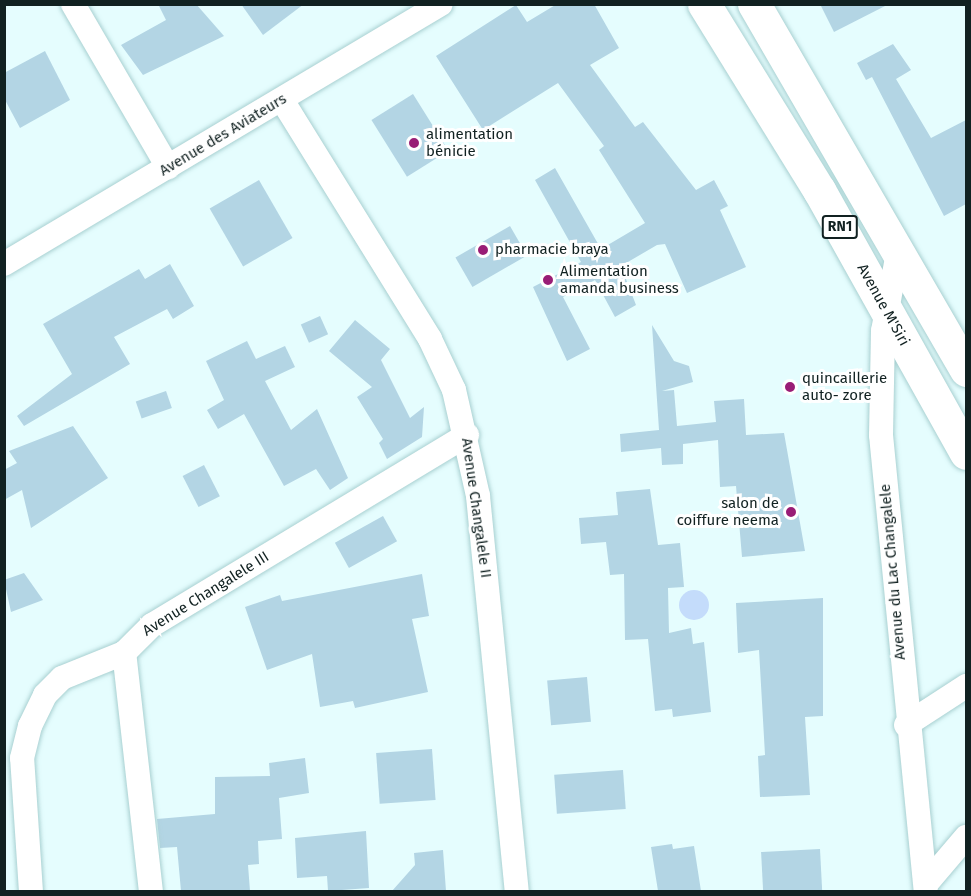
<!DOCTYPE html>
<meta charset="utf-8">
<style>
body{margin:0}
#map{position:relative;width:971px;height:896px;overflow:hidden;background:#e5fdfe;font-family:"Fira Sans",sans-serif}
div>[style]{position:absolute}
.water>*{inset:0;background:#c4dcfb}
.round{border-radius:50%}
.building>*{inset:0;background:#b3d5e4;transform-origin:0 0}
.roads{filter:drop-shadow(0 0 2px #a8d0d1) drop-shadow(0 0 2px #a8d0d1)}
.minor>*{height:24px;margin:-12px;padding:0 12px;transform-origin:12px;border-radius:12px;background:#fff}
.highway>*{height:33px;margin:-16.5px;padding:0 16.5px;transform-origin:16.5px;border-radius:16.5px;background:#fff}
.dots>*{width:16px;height:16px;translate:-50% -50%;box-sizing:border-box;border:3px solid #fff;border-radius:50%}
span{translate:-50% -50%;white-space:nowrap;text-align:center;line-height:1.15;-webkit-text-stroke:6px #fff;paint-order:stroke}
.shield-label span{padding:2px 4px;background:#fff;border:2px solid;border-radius:4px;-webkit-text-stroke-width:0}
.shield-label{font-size:14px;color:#112121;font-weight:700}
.poi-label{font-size:15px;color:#112121}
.left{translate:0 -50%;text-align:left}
.right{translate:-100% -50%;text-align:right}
.street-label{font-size:15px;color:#112121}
.frame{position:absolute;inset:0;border:6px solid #112121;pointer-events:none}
</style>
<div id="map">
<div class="water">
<div class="round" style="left:679px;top:590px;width:30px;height:30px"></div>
</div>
<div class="building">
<div style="clip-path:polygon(158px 4px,196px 4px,224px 36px,143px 75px,121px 45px,166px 20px)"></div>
<div style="clip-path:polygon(241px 4px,304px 4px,263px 35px)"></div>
<div style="clip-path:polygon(557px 4px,594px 4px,619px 48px,590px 65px,635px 127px,643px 122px,696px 190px,714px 180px,728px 206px,720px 210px,746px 267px,687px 293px,665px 244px,657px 245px,621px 266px,636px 305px,615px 317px,595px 280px,563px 297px,590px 349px,567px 361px,533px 287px,581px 262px,535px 180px,555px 168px,601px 249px,645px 223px,599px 150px,604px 146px,558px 83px,483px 130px,436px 56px,516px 5px,527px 22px)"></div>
<div style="clip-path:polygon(820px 4px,889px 4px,834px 32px)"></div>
<div style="clip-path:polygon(893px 44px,911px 70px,896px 79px,931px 138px,966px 120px,966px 204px,944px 216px,872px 77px,866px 80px,857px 63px)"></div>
<div style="clip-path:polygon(45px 51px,70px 100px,20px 128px,4px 98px,4px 73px)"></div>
<div style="left:413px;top:94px;width:67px;height:49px;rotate:58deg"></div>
<div style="left:259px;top:180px;width:67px;height:57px;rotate:60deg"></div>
<div style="left:510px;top:226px;width:34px;height:63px;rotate:60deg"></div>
<div style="clip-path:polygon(170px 264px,194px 306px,173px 319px,167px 309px,114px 337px,130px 364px,24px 426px,17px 416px,72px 374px,43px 324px,139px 269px,145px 279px)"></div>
<div style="left:320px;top:316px;width:20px;height:21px;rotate:66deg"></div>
<div style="clip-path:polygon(355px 320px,390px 349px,381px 360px,410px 418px,424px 407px,422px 437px,387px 459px,379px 443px,383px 439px,357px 397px,372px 387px,329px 351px)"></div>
<div style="clip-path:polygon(652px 325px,674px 361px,689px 366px,693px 382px,662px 391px,674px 390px,677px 426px,716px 422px,714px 401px,744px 399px,746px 435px,784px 433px,805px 551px,742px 557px,736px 486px,720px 487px,718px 440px,683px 444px,683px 464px,662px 465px,661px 448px,621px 452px,620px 434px,659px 430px)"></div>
<div style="clip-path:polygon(247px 341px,256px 359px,285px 346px,295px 367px,265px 381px,291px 430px,317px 409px,348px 478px,330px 490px,316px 469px,284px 486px,244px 414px,218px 429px,207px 410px,224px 400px,206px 361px)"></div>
<div style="left:166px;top:391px;width:18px;height:32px;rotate:71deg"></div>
<div style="clip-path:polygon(73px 426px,108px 478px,31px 528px,22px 490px,4px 500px,4px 470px,17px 463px,9px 451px)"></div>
<div style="left:204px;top:465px;width:35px;height:24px;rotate:63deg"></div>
<div style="clip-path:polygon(650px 489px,658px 545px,680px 543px,684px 587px,668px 588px,669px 633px,691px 628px,693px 644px,704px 642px,711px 712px,673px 717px,672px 709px,655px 711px,648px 639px,625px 640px,624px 574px,610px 575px,606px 542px,581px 544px,579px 518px,618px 515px,616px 492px)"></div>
<div style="left:383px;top:516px;width:29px;height:55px;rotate:61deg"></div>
<div style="clip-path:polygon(24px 573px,43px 600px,11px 612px,4px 580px)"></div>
<div style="clip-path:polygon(422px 574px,429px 616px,412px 619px,428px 692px,355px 708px,353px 701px,320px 707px,312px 654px,267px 670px,245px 607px,280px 595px,282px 601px)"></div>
<div style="clip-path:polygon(823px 598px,823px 716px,805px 717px,810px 795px,760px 797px,758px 756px,765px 755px,759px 650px,738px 653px,736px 603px)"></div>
<div style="left:587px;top:677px;width:45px;height:40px;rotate:85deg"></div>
<div style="left:432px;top:749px;width:51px;height:56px;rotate:86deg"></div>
<div style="clip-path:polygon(305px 758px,309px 793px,279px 798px,282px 839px,258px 841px,259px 864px,248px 865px,250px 891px,181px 891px,177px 847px,160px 848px,157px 819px,215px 814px,215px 777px,270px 776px,269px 763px)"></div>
<div style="left:623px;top:770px;width:39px;height:69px;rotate:86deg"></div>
<div style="clip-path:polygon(366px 831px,369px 888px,328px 891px,327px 876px,297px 878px,295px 838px)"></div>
<div style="clip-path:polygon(672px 844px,673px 849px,694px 846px,701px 891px,658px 891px,651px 847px)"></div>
<div style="left:820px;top:849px;width:42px;height:59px;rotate:87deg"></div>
<div style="clip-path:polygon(443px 850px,446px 891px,392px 891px,415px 865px,414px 853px)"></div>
</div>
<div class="roads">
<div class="minor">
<div style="left:73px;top:4px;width:189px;rotate:59.8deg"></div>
<div style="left:282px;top:100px;width:281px;rotate:58.2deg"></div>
<div style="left:430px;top:339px;width:56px;rotate:64.8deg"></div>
<div style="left:454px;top:390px;width:109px;rotate:77.2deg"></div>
<div style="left:478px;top:496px;width:398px;rotate:84.4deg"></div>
<div style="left:898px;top:253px;width:79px;rotate:100.9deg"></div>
<div style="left:883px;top:331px;width:104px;rotate:91.1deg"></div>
<div style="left:881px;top:435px;width:459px;rotate:84.4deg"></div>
<div style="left:4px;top:264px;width:508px;rotate:-30.75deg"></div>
<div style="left:906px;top:725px;width:72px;rotate:-33deg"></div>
<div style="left:926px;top:884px;width:62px;rotate:-49.6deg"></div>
<div style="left:31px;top:892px;width:134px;rotate:-93.8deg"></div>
<div style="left:22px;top:758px;width:33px;rotate:-76deg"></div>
<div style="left:30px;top:726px;width:34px;rotate:-64deg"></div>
<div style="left:45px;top:695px;width:24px;rotate:-45deg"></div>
<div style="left:62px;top:678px;width:67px;rotate:-22deg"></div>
<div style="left:151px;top:892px;width:241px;rotate:-96.4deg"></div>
<div style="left:124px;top:653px;width:40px;rotate:-45deg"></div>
<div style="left:152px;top:625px;width:368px;rotate:-31.1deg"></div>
</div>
<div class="highway">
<div style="left:704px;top:4px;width:219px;rotate:58.3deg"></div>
<div style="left:819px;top:190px;width:301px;rotate:60.8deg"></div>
<div style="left:754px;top:4px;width:423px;rotate:59.9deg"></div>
</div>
</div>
<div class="dots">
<div style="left:414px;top:143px;background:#991d76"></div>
<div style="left:483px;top:250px;background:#991d76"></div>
<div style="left:548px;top:280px;background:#991d76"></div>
<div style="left:790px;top:387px;background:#991d76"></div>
<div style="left:791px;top:512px;background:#991d76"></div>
</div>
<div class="shield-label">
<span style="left:840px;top:227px">RN1</span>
</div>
<div class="poi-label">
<span class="left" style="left:426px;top:143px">alimentation<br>bénicie</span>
<span class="left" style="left:495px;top:250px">pharmacie braya</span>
<span class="left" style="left:560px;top:280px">Alimentation<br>amanda business</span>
<span class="left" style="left:802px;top:387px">quincaillerie<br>auto- zore</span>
<span class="right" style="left:779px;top:512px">salon de<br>coiffure neema</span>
</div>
<div class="street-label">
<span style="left:223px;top:135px;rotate:-31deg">Avenue des Aviateurs</span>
<span style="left:883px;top:305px;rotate:61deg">Avenue M'Siri</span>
<span style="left:476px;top:508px;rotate:82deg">Avenue Changalele II</span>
<span style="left:893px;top:572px;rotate:-95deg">Avenue du Lac Changalele</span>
<span style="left:206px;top:594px;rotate:-32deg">Avenue Changalele III</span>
</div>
<div class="frame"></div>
</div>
